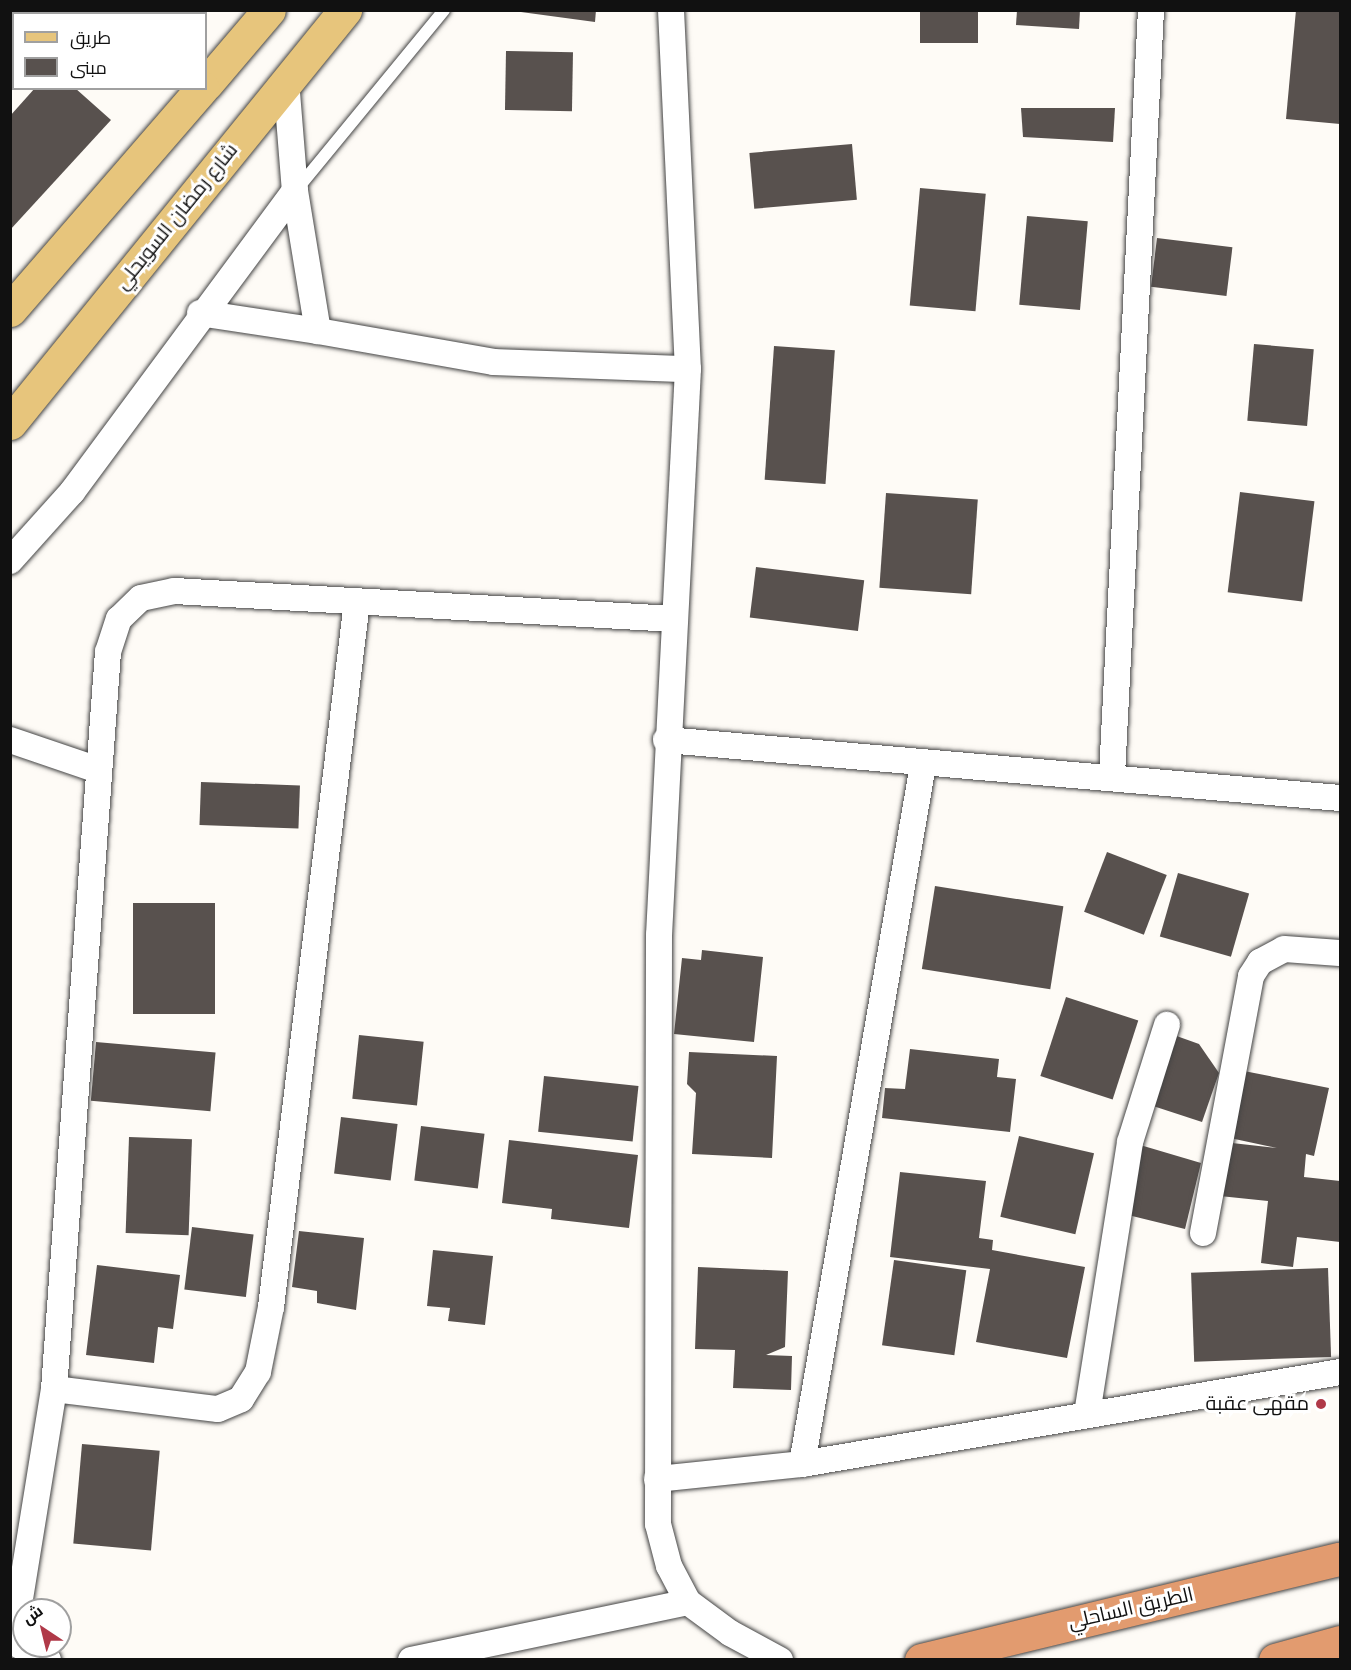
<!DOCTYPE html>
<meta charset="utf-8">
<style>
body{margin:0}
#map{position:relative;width:1351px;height:1670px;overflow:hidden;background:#fefbf6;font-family:Spectral,Cairo,serif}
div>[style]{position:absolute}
.building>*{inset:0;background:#58514e;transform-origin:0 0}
.roads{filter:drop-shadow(0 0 2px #444) drop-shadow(0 0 2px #444)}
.lane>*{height:12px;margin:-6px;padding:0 6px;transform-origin:6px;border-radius:6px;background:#fff}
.street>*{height:26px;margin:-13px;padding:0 13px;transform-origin:13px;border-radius:13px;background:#fff}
.primary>*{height:33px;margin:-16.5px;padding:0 16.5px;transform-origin:16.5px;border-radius:16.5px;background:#e7c57c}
.highway>*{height:33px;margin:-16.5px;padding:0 16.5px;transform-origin:16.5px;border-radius:16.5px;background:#e29b6f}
.dots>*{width:16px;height:16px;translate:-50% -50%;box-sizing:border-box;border:3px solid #fff;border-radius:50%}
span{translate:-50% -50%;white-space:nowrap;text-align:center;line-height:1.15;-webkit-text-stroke:6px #fff;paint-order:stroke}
.street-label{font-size:20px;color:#111}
.poi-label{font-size:20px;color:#111}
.right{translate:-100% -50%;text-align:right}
.frame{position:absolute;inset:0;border:12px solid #111;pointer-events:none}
.legend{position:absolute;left:12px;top:12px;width:195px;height:78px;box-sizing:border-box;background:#fff;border:2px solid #a0a0a0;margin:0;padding:8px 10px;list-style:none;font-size:18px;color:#111}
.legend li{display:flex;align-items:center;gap:12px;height:30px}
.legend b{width:30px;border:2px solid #a0a0a0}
.north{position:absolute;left:12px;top:1598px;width:60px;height:60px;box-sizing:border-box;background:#fff;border:2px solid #a0a0a0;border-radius:50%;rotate:325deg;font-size:16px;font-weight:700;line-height:24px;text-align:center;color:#111}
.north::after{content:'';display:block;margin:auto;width:21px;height:27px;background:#b03948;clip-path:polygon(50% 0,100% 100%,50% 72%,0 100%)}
</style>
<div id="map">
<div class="building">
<div style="clip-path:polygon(136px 10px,194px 10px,136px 14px)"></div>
<div style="clip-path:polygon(507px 10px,596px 10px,595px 22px)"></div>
<div style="left:920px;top:10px;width:58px;height:33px"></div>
<div style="clip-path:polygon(1017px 10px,1080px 10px,1079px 29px,1016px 25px)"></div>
<div style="clip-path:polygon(1296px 10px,1340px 10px,1340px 124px,1286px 119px)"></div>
<div style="left:506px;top:51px;width:67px;height:59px;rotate:1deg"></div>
<div style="clip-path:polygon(35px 88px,75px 88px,111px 120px,10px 230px,10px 116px)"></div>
<div style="clip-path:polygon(1021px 108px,1115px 108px,1113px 142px,1023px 137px)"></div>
<div style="left:852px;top:144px;width:56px;height:103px;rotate:85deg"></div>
<div style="left:920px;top:188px;width:66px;height:118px;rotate:5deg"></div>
<div style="left:1027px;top:216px;width:61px;height:89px;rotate:5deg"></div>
<div style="left:1157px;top:238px;width:76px;height:49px;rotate:7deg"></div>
<div style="left:1254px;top:344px;width:60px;height:77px;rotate:5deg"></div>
<div style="left:774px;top:346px;width:61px;height:134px;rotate:4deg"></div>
<div style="left:1240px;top:492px;width:75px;height:101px;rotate:7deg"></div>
<div style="left:886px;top:493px;width:92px;height:95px;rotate:4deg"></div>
<div style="left:756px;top:567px;width:109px;height:51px;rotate:7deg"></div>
<div style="left:201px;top:782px;width:99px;height:43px;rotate:2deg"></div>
<div style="left:1107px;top:852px;width:64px;height:64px;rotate:21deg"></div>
<div style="left:1178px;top:873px;width:74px;height:66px;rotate:16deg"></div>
<div style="left:935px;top:886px;width:130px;height:84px;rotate:9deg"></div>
<div style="left:133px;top:903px;width:82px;height:111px"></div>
<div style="clip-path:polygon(702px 950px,763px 957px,754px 1042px,674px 1034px,682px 958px,701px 960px)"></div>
<div style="left:1066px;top:997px;width:76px;height:83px;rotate:18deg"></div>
<div style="clip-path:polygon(1171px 1034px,1199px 1044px,1219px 1073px,1202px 1122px,1147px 1104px)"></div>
<div style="left:359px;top:1035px;width:65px;height:64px;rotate:6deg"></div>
<div style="left:96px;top:1042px;width:120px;height:59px;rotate:5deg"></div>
<div style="clip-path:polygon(910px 1049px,999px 1059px,997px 1077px,1016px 1079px,1010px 1132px,882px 1118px,885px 1088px,905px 1089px)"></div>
<div style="clip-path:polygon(689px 1052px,777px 1056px,772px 1158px,692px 1154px,696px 1093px,687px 1084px)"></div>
<div style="clip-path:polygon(1244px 1071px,1329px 1088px,1314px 1156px,1306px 1154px,1304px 1177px,1340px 1181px,1340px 1242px,1297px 1237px,1293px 1267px,1261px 1263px,1268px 1201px,1210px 1195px,1232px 1143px,1277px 1148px,1230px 1138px)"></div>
<div style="left:544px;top:1076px;width:95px;height:56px;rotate:6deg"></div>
<div style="left:341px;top:1117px;width:57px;height:57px;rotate:7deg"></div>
<div style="left:421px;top:1126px;width:64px;height:55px;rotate:7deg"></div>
<div style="left:1019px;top:1136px;width:77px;height:83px;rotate:13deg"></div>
<div style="left:129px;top:1137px;width:63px;height:96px;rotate:2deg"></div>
<div style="clip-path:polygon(509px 1140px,638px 1155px,629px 1228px,551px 1219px,552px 1209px,502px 1203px)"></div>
<div style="clip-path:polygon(1130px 1142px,1201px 1163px,1185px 1229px,1124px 1214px)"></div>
<div style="clip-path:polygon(900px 1172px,986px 1181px,979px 1238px,993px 1240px,992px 1250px,1085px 1267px,1067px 1358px,976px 1342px,990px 1269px,890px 1257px)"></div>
<div style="left:192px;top:1227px;width:62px;height:63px;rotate:7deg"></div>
<div style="clip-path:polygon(299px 1231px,364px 1238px,356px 1310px,317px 1303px,317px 1291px,292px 1287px)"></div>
<div style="clip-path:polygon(433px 1250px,493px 1256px,485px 1325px,448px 1321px,450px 1308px,427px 1306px)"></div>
<div style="left:894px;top:1260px;width:73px;height:86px;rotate:8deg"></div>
<div style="clip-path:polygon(97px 1265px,180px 1275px,173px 1329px,158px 1327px,154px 1363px,86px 1355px)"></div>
<div style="clip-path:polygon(698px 1267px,788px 1271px,785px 1347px,766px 1355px,792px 1356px,791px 1390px,733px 1388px,735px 1350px,695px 1349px)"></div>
<div style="left:1328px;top:1268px;width:89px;height:137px;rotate:88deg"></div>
<div style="left:82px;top:1444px;width:78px;height:100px;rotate:5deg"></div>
</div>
<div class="roads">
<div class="lane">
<div style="left:298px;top:188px;width:230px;rotate:-50.6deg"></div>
</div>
<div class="street">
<div style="left:671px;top:10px;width:359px;rotate:87.3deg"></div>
<div style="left:688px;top:369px;width:567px;rotate:92.93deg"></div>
<div style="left:659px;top:935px;width:589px;rotate:90.1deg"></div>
<div style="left:658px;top:1524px;width:43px;rotate:75.3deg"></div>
<div style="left:669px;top:1566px;width:41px;rotate:62.2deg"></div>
<div style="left:688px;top:1602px;width:52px;rotate:36.4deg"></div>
<div style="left:730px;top:1633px;width:57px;rotate:28.4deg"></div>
<div style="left:286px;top:80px;width:111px;rotate:85.4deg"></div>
<div style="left:295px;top:191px;width:142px;rotate:80.7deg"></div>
<div style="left:318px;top:331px;width:178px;rotate:10deg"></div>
<div style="left:493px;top:362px;width:195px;rotate:2.1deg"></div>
<div style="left:200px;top:313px;width:119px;rotate:8.7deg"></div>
<div style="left:10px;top:561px;width:93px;rotate:-48.1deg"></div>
<div style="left:72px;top:492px;width:375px;rotate:-53.5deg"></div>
<div style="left:10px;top:740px;width:93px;rotate:18.8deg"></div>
<div style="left:666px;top:740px;width:676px;rotate:4.92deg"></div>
<div style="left:1112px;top:775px;width:766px;rotate:-87.08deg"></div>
<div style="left:1203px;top:1233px;width:261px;rotate:-79.4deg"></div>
<div style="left:1251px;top:976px;width:17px;rotate:-57deg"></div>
<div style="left:1260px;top:962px;width:27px;rotate:-28deg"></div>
<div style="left:1284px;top:949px;width:56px;rotate:4.1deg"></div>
<div style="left:54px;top:1389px;width:165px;rotate:7deg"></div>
<div style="left:218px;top:1409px;width:25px;rotate:-23deg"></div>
<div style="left:241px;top:1399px;width:32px;rotate:-58deg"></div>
<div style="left:258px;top:1372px;width:66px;rotate:-78.7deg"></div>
<div style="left:271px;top:1307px;width:711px;rotate:-83.05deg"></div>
<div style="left:1087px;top:1414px;width:275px;rotate:-81deg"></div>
<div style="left:1130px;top:1142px;width:123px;rotate:-72.5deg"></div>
<div style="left:802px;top:1464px;width:709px;rotate:-80.18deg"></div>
<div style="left:657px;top:1479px;width:146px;rotate:-5.9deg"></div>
<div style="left:802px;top:1464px;width:546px;rotate:-9.7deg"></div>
<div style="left:48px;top:1660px;width:39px;rotate:-153deg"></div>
<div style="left:13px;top:1642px;width:256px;rotate:-80.8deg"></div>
<div style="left:54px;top:1389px;width:739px;rotate:-85.81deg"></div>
<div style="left:108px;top:652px;width:35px;rotate:-72deg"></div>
<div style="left:119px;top:619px;width:30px;rotate:-44deg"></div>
<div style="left:141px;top:598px;width:34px;rotate:-12deg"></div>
<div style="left:174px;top:591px;width:500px;rotate:3.2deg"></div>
<div style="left:411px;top:1660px;width:283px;rotate:-11.8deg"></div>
</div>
<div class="primary">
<div style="left:206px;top:84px;width:97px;rotate:-49.6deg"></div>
<div style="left:10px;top:310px;width:294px;rotate:-49.1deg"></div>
<div style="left:10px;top:423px;width:532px;rotate:-50.95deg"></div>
</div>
<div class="highway">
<div style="left:921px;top:1660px;width:431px;rotate:-13.6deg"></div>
<div style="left:1275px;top:1660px;width:67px;rotate:-15.5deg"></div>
</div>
</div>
<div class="dots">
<div style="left:1321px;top:1404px;background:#b03948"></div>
</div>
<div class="street-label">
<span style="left:177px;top:217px;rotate:-51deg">شارع رمضان السويحلي</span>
<span style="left:1131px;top:1609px;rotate:-13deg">الطريق الساحلي</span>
</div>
<div class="poi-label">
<span class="right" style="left:1309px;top:1404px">مقهى عقبة</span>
</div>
<div class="frame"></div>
<ul class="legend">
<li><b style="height:8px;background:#e7c57c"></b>طريق</li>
<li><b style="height:16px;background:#58514e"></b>مبنى</li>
</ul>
<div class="north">ش</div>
</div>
